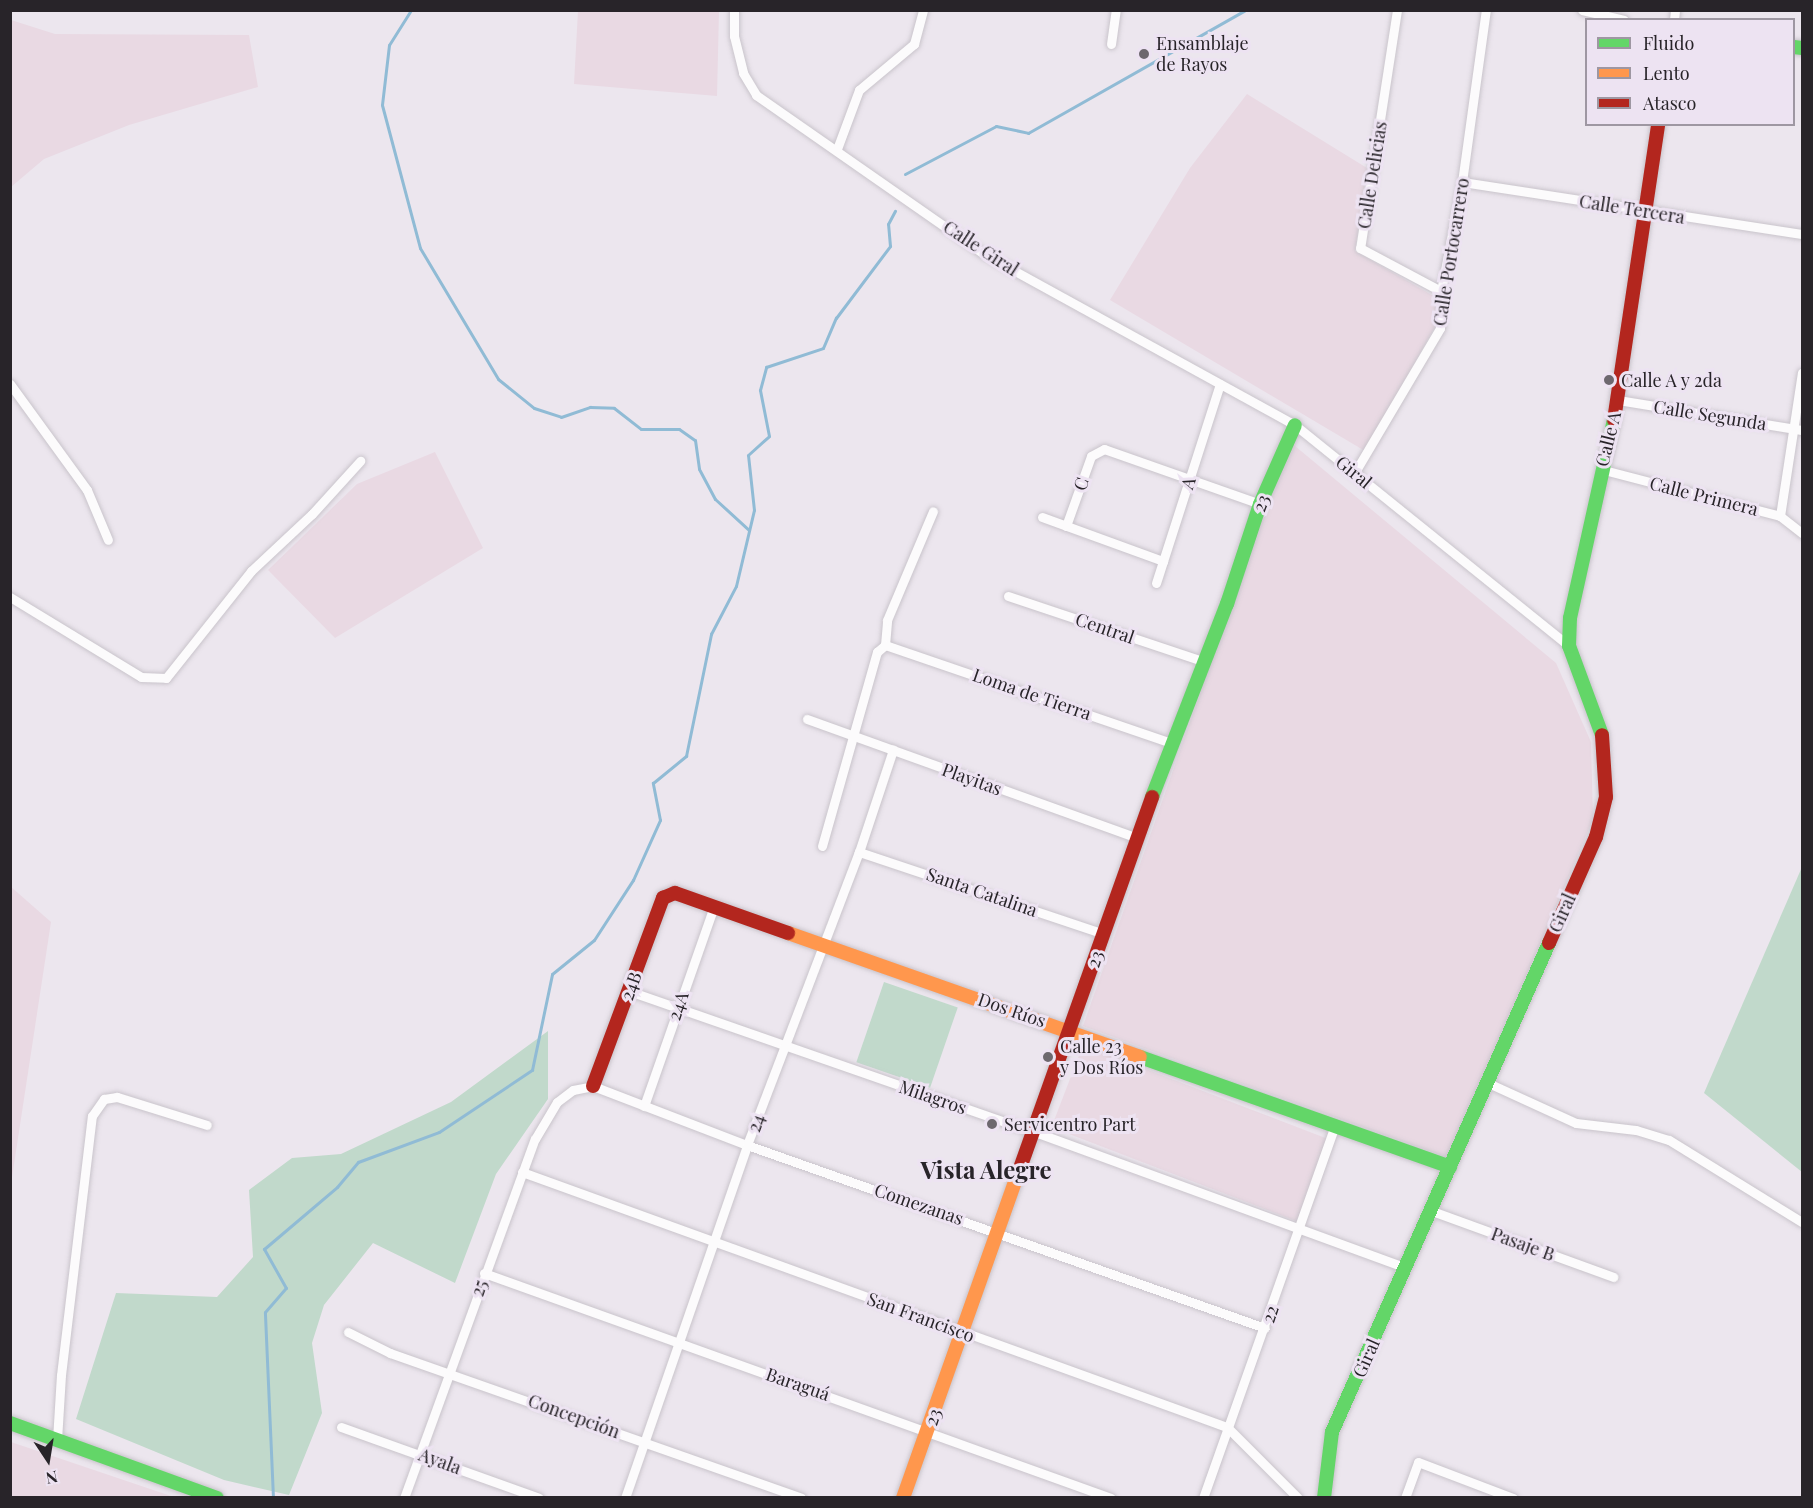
<!DOCTYPE html>
<meta charset="utf-8">
<style>
body{margin:0}
#map{position:relative;width:1813px;height:1508px;overflow:hidden;background:#ece6ee;font-family:"Playfair Display",serif}
div>[style]{position:absolute}
.industrial>*{inset:0;background:#e9d9e3;transform-origin:0 0}
.green>*{inset:0;background:#c1d9cb;transform-origin:0 0}
.stream>*{height:3px;margin:-1.5px;padding:0 1.5px;transform-origin:1.5px;border-radius:1.5px;background:#90bbd5}
.roads{filter:drop-shadow(0 0 2px #c9c4cb) drop-shadow(0 0 2px #c9c4cb)}
.street>*{height:9px;margin:-4.5px;padding:0 4.5px;transform-origin:4.5px;border-radius:4.5px;background:#fcfbfc}
.fast>*{height:14px;margin:-7px;padding:0 7px;transform-origin:7px;border-radius:7px;background:#63d668}
.slow>*{height:14px;margin:-7px;padding:0 7px;transform-origin:7px;border-radius:7px;background:#ff974d}
.jam>*{height:14px;margin:-7px;padding:0 7px;transform-origin:7px;border-radius:7px;background:#b3261e}
.dots>*{width:16px;height:16px;translate:-50% -50%;box-sizing:border-box;border:3px solid #ede3f2;border-radius:50%}
span{translate:-50% -50%;white-space:nowrap;text-align:center;line-height:1.15;-webkit-text-stroke:6px #ede3f2;paint-order:stroke}
.poi-label{font-size:18px;color:#282429}
.left{translate:0 -50%;text-align:left}
.street-label{font-size:18px;color:#282429}
.district-label{font-size:24px;color:#282429;font-weight:700}
.frame{position:absolute;inset:0;border:12px solid #282429;pointer-events:none}
.legend{position:absolute;left:1585px;top:18px;width:210px;height:108px;box-sizing:border-box;background:#ede3f2;border:2px solid #9e97a2;margin:0;padding:8px 10px;list-style:none;font-size:18px;color:#282429}
.legend li{display:flex;align-items:center;gap:12px;height:30px}
.legend b{width:30px;border:2px solid #9e97a2}
.north{position:absolute;left:18px;top:1430px;width:60px;height:60px;-webkit-text-stroke:4px #ede3f2;paint-order:stroke;rotate:168deg;font-size:16px;font-weight:700;line-height:24px;text-align:center;color:#282429}
.north::after{content:'';display:block;margin:auto;width:21px;height:27px;background:#282429;clip-path:polygon(50% 0,100% 100%,50% 72%,0 100%)}
</style>
<div id="map">
<div class="industrial">
<div style="clip-path:polygon(578px 11px,719px 11px,717px 96px,574px 84px)"></div>
<div style="clip-path:polygon(11px 20px,55px 34px,249px 35px,258px 87px,129px 125px,44px 159px,11px 187px)"></div>
<div style="clip-path:polygon(1247px 94px,1367px 168px,1355px 251px,1437px 298px,1437px 323px,1365px 451px,1110px 300px,1190px 168px)"></div>
<div style="clip-path:polygon(1289px 441px,1556px 663px,1591px 742px,1593px 819px,1449px 1158px,1083px 1026px)"></div>
<div style="clip-path:polygon(435px 452px,483px 548px,335px 638px,268px 570px,357px 484px)"></div>
<div style="clip-path:polygon(10px 886px,51px 922px,11px 1184px,10px 1184px)"></div>
<div style="left:1083px;top:1045px;width:264px;height:88px;rotate:21deg"></div>
<div style="clip-path:polygon(10px 1442px,11px 1442px,174px 1497px,11px 1497px)"></div>
</div>
<div class="green">
<div style="clip-path:polygon(1802px 867px,1802px 1172px,1704px 1093px)"></div>
<div style="left:884px;top:982px;width:78px;height:85px;rotate:19deg"></div>
<div style="clip-path:polygon(548px 1031px,548px 1099px,496px 1174px,455px 1283px,373px 1243px,324px 1305px,312px 1343px,322px 1413px,289px 1495px,224px 1480px,76px 1419px,116px 1293px,217px 1297px,253px 1257px,249px 1190px,292px 1158px,341px 1154px,451px 1102px)"></div>
</div>
<div class="stream">
<div style="left:411px;top:10px;width:41px;rotate:122.2deg"></div>
<div style="left:389px;top:45px;width:60px;rotate:96.7deg"></div>
<div style="left:382px;top:105px;width:148px;rotate:75.1deg"></div>
<div style="left:420px;top:248px;width:152px;rotate:59.2deg"></div>
<div style="left:498px;top:379px;width:46px;rotate:38.9deg"></div>
<div style="left:534px;top:408px;width:28px;rotate:18deg"></div>
<div style="left:561px;top:417px;width:31px;rotate:-19deg"></div>
<div style="left:590px;top:407px;width:24px;rotate:2deg"></div>
<div style="left:614px;top:408px;width:34px;rotate:38deg"></div>
<div style="left:641px;top:429px;width:38px"></div>
<div style="left:679px;top:429px;width:19px;rotate:35deg"></div>
<div style="left:695px;top:440px;width:29px;rotate:82deg"></div>
<div style="left:699px;top:469px;width:34px;rotate:62deg"></div>
<div style="left:715px;top:499px;width:46px;rotate:42.4deg"></div>
<div style="left:905px;top:174px;width:103px;rotate:-27.8deg"></div>
<div style="left:996px;top:126px;width:33px;rotate:12deg"></div>
<div style="left:1028px;top:133px;width:249px;rotate:-29.5deg"></div>
<div style="left:273px;top:1498px;width:186px;rotate:-92.5deg"></div>
<div style="left:265px;top:1312px;width:32px;rotate:-49deg"></div>
<div style="left:286px;top:1288px;width:45px;rotate:-119.4deg"></div>
<div style="left:264px;top:1249px;width:96px;rotate:-40.3deg"></div>
<div style="left:337px;top:1187px;width:33px;rotate:-50deg"></div>
<div style="left:358px;top:1162px;width:86px;rotate:-20.3deg"></div>
<div style="left:439px;top:1132px;width:112px;rotate:-33.7deg"></div>
<div style="left:532px;top:1070px;width:98px;rotate:-78.2deg"></div>
<div style="left:552px;top:974px;width:54px;rotate:-39deg"></div>
<div style="left:594px;top:940px;width:72px;rotate:-57deg"></div>
<div style="left:633px;top:880px;width:66px;rotate:-65.8deg"></div>
<div style="left:660px;top:820px;width:38px;rotate:-101deg"></div>
<div style="left:653px;top:783px;width:43px;rotate:-39.3deg"></div>
<div style="left:686px;top:756px;width:125px;rotate:-78.4deg"></div>
<div style="left:711px;top:634px;width:54px;rotate:-62.5deg"></div>
<div style="left:736px;top:586px;width:78px;rotate:-76.7deg"></div>
<div style="left:754px;top:510px;width:55px;rotate:-96.2deg"></div>
<div style="left:748px;top:455px;width:28px;rotate:-42deg"></div>
<div style="left:769px;top:436px;width:47px;rotate:-101.1deg"></div>
<div style="left:760px;top:390px;width:24px;rotate:-75deg"></div>
<div style="left:766px;top:367px;width:60px;rotate:-18.4deg"></div>
<div style="left:823px;top:348px;width:33px;rotate:-67deg"></div>
<div style="left:836px;top:318px;width:90px;rotate:-53.1deg"></div>
<div style="left:890px;top:246px;width:22px;rotate:-95deg"></div>
<div style="left:888px;top:224px;width:15px;rotate:-62deg"></div>
</div>
<div class="roads">
<div class="street">
<div style="left:734px;top:10px;width:26px;rotate:90deg"></div>
<div style="left:734px;top:36px;width:38px;rotate:76deg"></div>
<div style="left:743px;top:73px;width:26px;rotate:59deg"></div>
<div style="left:756px;top:95px;width:278px;rotate:34.9deg"></div>
<div style="left:984px;top:254px;width:355px;rotate:28.8deg"></div>
<div style="left:1295px;top:425px;width:352px;rotate:38.9deg"></div>
<div style="left:1397px;top:10px;width:241px;rotate:98.8deg"></div>
<div style="left:1360px;top:248px;width:92px;rotate:28deg"></div>
<div style="left:1582px;top:10px;width:43px;rotate:13.4deg"></div>
<div style="left:1674px;top:20px;width:10px;rotate:-84deg"></div>
<div style="left:1111px;top:44px;width:34px;rotate:-82deg"></div>
<div style="left:837px;top:149px;width:63px;rotate:-69.6deg"></div>
<div style="left:859px;top:90px;width:72px;rotate:-39.9deg"></div>
<div style="left:914px;top:44px;width:35px;rotate:-75deg"></div>
<div style="left:1462px;top:182px;width:344px;rotate:8.7deg"></div>
<div style="left:10px;top:384px;width:131px;rotate:54deg"></div>
<div style="left:87px;top:490px;width:54px;rotate:67.2deg"></div>
<div style="left:1618px;top:400px;width:186px;rotate:9.3deg"></div>
<div style="left:1600px;top:469px;width:186px;rotate:14.6deg"></div>
<div style="left:1780px;top:516px;width:28px;rotate:38deg"></div>
<div style="left:1355px;top:472px;width:167px;rotate:-59.4deg"></div>
<div style="left:1440px;top:328px;width:37px;rotate:-88deg"></div>
<div style="left:1441px;top:291px;width:111px;rotate:-79.1deg"></div>
<div style="left:1462px;top:182px;width:174px;rotate:-82.1deg"></div>
<div style="left:1780px;top:516px;width:145px;rotate:-81.3deg"></div>
<div style="left:1042px;top:517px;width:129px;rotate:20deg"></div>
<div style="left:1066px;top:526px;width:74px;rotate:-70.3deg"></div>
<div style="left:1091px;top:456px;width:15px;rotate:-28deg"></div>
<div style="left:1104px;top:449px;width:165px;rotate:19.4deg"></div>
<div style="left:1156px;top:583px;width:209px;rotate:-72.2deg"></div>
<div style="left:1008px;top:596px;width:205px;rotate:18.5deg"></div>
<div style="left:10px;top:597px;width:153px;rotate:31.4deg"></div>
<div style="left:141px;top:677px;width:25px;rotate:2deg"></div>
<div style="left:166px;top:678px;width:137px;rotate:-51.5deg"></div>
<div style="left:251px;top:571px;width:83px;rotate:-43.1deg"></div>
<div style="left:312px;top:514px;width:72px;rotate:-47.8deg"></div>
<div style="left:885px;top:645px;width:25px;rotate:-85deg"></div>
<div style="left:887px;top:620px;width:118px;rotate:-67.1deg"></div>
<div style="left:807px;top:719px;width:352px;rotate:19.8deg"></div>
<div style="left:822px;top:846px;width:202px;rotate:-74.2deg"></div>
<div style="left:877px;top:652px;width:11px;rotate:-41deg"></div>
<div style="left:885px;top:645px;width:302px;rotate:18.9deg"></div>
<div style="left:859px;top:852px;width:258px;rotate:18.5deg"></div>
<div style="left:629px;top:991px;width:430px;rotate:19.2deg"></div>
<div style="left:1035px;top:1132px;width:395px;rotate:20.1deg"></div>
<div style="left:1486px;top:1082px;width:99px;rotate:24.5deg"></div>
<div style="left:1576px;top:1123px;width:60px;rotate:6.7deg"></div>
<div style="left:1636px;top:1130px;width:34px;rotate:17deg"></div>
<div style="left:1669px;top:1140px;width:156px;rotate:31.7deg"></div>
<div style="left:644px;top:1106px;width:212px;rotate:-70.7deg"></div>
<div style="left:522px;top:1172px;width:750px;rotate:19.89deg"></div>
<div style="left:1227px;top:1427px;width:100px;rotate:45deg"></div>
<div style="left:1432px;top:1211px;width:193px;rotate:20deg"></div>
<div style="left:484px;top:1273px;width:666px;rotate:19.74deg"></div>
<div style="left:348px;top:1332px;width:47px;rotate:26.6deg"></div>
<div style="left:390px;top:1353px;width:436px;rotate:19.4deg"></div>
<div style="left:341px;top:1427px;width:210px;rotate:19.7deg"></div>
<div style="left:57px;top:1440px;width:65px;rotate:-86.5deg"></div>
<div style="left:61px;top:1375px;width:261px;rotate:-83.2deg"></div>
<div style="left:92px;top:1116px;width:21px;rotate:-55deg"></div>
<div style="left:104px;top:1099px;width:13px;rotate:-9deg"></div>
<div style="left:117px;top:1097px;width:94px;rotate:17.3deg"></div>
<div style="left:404px;top:1498px;width:382px;rotate:-70deg"></div>
<div style="left:535px;top:1139px;width:43px;rotate:-59.3deg"></div>
<div style="left:557px;top:1102px;width:20px;rotate:-37deg"></div>
<div style="left:573px;top:1090px;width:20px;rotate:-11deg"></div>
<div style="left:593px;top:1086px;width:165px;rotate:21deg"></div>
<div style="left:747px;top:1145px;width:549px;rotate:19.46deg"></div>
<div style="left:625px;top:1498px;width:373px;rotate:-70.9deg"></div>
<div style="left:747px;top:1145px;width:314px;rotate:-69.1deg"></div>
<div style="left:859px;top:852px;width:108px;rotate:-71.6deg"></div>
<div style="left:1203px;top:1498px;width:393px;rotate:-70.5deg"></div>
<div style="left:1405px;top:1498px;width:38px;rotate:-70deg"></div>
<div style="left:1418px;top:1462px;width:102px;rotate:20.8deg"></div>
</div>
<div class="fast">
<div style="left:1794px;top:47px;width:8px;rotate:7deg"></div>
<div style="left:1602px;top:735px;width:95px;rotate:-110.3deg"></div>
<div style="left:1569px;top:646px;width:28px;rotate:-88deg"></div>
<div style="left:1570px;top:618px;width:203px;rotate:-77.5deg"></div>
<div style="left:1152px;top:797px;width:207px;rotate:-68.8deg"></div>
<div style="left:1227px;top:604px;width:105px;rotate:-71.7deg"></div>
<div style="left:1260px;top:504px;width:86px;rotate:-66.1deg"></div>
<div style="left:1140px;top:1057px;width:329px;rotate:19.5deg"></div>
<div style="left:10px;top:1423px;width:220px;rotate:19.9deg"></div>
<div style="left:1324px;top:1498px;width:66px;rotate:-83.1deg"></div>
<div style="left:1332px;top:1432px;width:535px;rotate:-66.07deg"></div>
</div>
<div class="slow">
<div style="left:788px;top:933px;width:373px;rotate:19.4deg"></div>
<div style="left:903px;top:1498px;width:347px;rotate:-70.5deg"></div>
</div>
<div class="jam">
<div style="left:1614px;top:420px;width:299px;rotate:-81.5deg"></div>
<div style="left:1549px;top:943px;width:116px;rotate:-66.1deg"></div>
<div style="left:1596px;top:837px;width:41px;rotate:-76deg"></div>
<div style="left:1606px;top:797px;width:62px;rotate:-93.7deg"></div>
<div style="left:593px;top:1086px;width:201px;rotate:-69.6deg"></div>
<div style="left:663px;top:898px;width:13px;rotate:-23deg"></div>
<div style="left:675px;top:893px;width:120px;rotate:19.5deg"></div>
<div style="left:1019px;top:1171px;width:397px;rotate:-70.4deg"></div>
</div>
</div>
<div class="dots">
<div style="left:1144px;top:54px;background:#6d686e"></div>
<div style="left:1609px;top:380px;background:#6d686e"></div>
<div style="left:1048px;top:1057px;background:#6d686e"></div>
<div style="left:992px;top:1124px;background:#6d686e"></div>
</div>
<div class="poi-label">
<span class="left" style="left:1156px;top:54px">Ensamblaje<br>de Rayos</span>
<span class="left" style="left:1621px;top:380px">Calle A y 2da</span>
<span class="left" style="left:1060px;top:1057px">Calle 23<br>y Dos Ríos</span>
<span class="left" style="left:1004px;top:1124px">Servicentro Part</span>
</div>
<div class="street-label">
<span style="left:1372px;top:175px;rotate:-81deg">Calle Delicias</span>
<span style="left:1632px;top:209px;rotate:9deg">Calle Tercera</span>
<span style="left:981px;top:248px;rotate:33deg">Calle Giral</span>
<span style="left:1451px;top:252px;rotate:-81deg">Calle Portocarrero</span>
<span style="left:1710px;top:415px;rotate:9deg">Calle Segunda</span>
<span style="left:1608px;top:439px;rotate:-76deg">Calle A</span>
<span style="left:1354px;top:472px;rotate:39deg">Giral</span>
<span style="left:1188px;top:483px;rotate:-72deg">A</span>
<span style="left:1081px;top:484px;rotate:-71deg">C</span>
<span style="left:1704px;top:496px;rotate:14deg">Calle Primera</span>
<span style="left:1261px;top:503px;rotate:-69deg">23</span>
<span style="left:1105px;top:628px;rotate:19deg">Central</span>
<span style="left:1032px;top:694px;rotate:19deg">Loma de Tierra</span>
<span style="left:972px;top:779px;rotate:20deg">Playitas</span>
<span style="left:982px;top:892px;rotate:19deg">Santa Catalina</span>
<span style="left:1562px;top:913px;rotate:-66deg">Giral</span>
<span style="left:1095px;top:959px;rotate:-71deg">23</span>
<span style="left:631px;top:986px;rotate:-70deg">24B</span>
<span style="left:678px;top:1006px;rotate:-71deg">24A</span>
<span style="left:1012px;top:1010px;rotate:19deg">Dos Ríos</span>
<span style="left:933px;top:1097px;rotate:19deg">Milagros</span>
<span style="left:756px;top:1123px;rotate:-70deg">24</span>
<span style="left:919px;top:1204px;rotate:19deg">Comezanas</span>
<span style="left:1523px;top:1244px;rotate:20deg">Pasaje B</span>
<span style="left:479px;top:1288px;rotate:-71deg">25</span>
<span style="left:1270px;top:1314px;rotate:-71deg">22</span>
<span style="left:921px;top:1317px;rotate:20deg">San Francisco</span>
<span style="left:1366px;top:1358px;rotate:-66deg">Giral</span>
<span style="left:798px;top:1384px;rotate:19deg">Baraguá</span>
<span style="left:574px;top:1416px;rotate:20deg">Concepción</span>
<span style="left:933px;top:1417px;rotate:-71deg">23</span>
<span style="left:440px;top:1461px;rotate:20deg">Ayala</span>
</div>
<div class="district-label">
<span style="left:986px;top:1170px">Vista Alegre</span>
</div>
<div class="frame"></div>
<ul class="legend">
<li><b style="height:8px;background:#63d668"></b>Fluido</li>
<li><b style="height:8px;background:#ff974d"></b>Lento</li>
<li><b style="height:8px;background:#b3261e"></b>Atasco</li>
</ul>
<div class="north">N</div>
</div>
